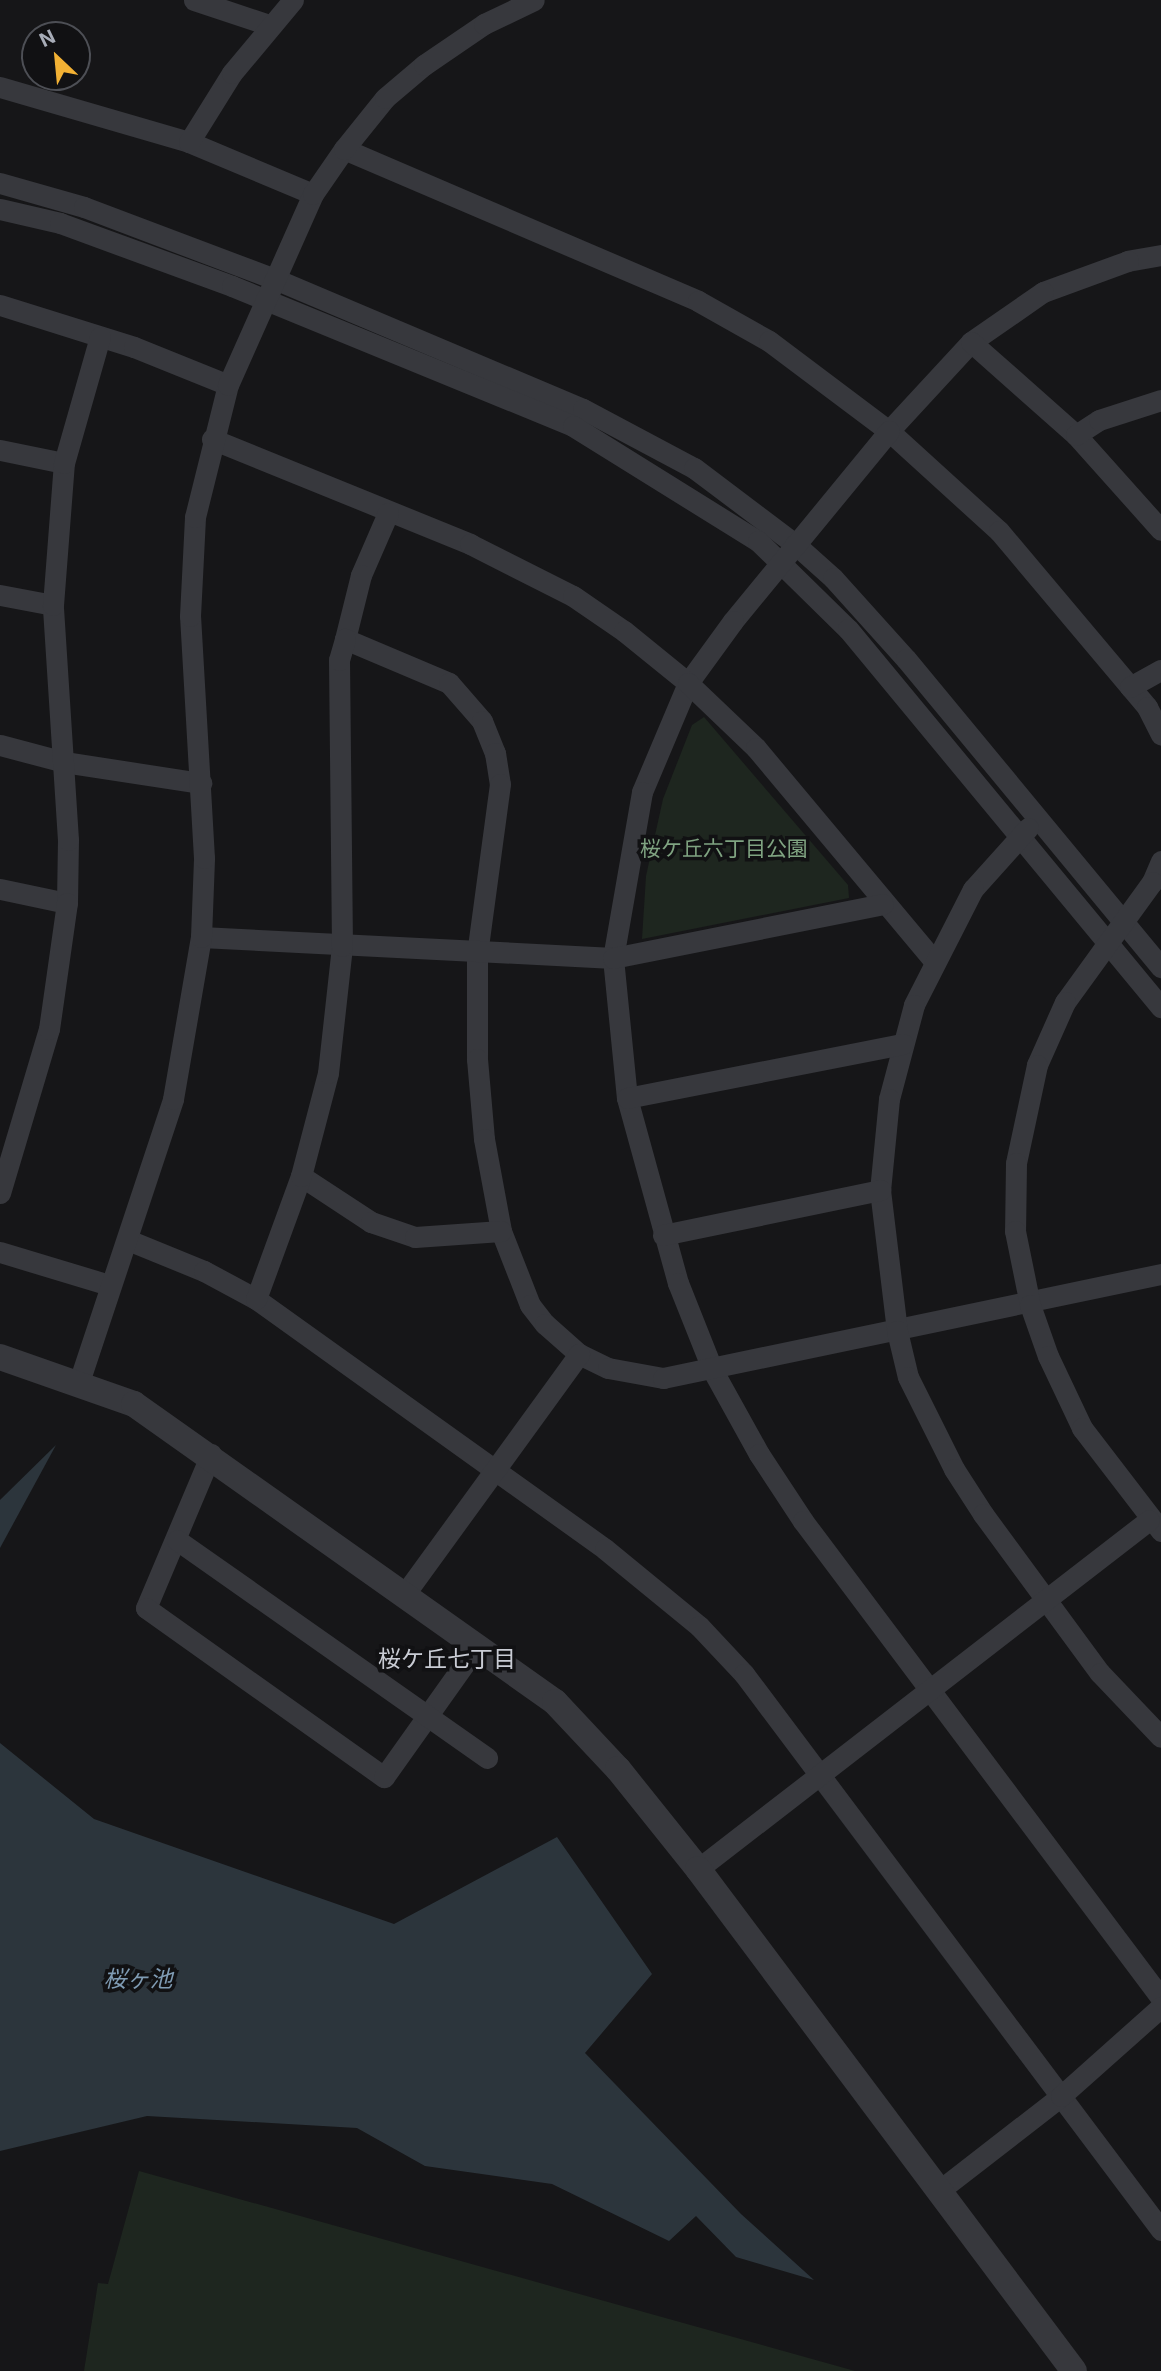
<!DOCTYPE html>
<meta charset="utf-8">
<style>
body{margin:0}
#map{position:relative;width:1161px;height:2371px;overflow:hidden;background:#161618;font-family:Inter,"Noto Sans JP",sans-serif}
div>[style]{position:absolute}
.green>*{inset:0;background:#1e261f}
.water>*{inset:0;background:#2c353c}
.minor>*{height:21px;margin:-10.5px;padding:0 10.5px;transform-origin:10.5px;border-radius:10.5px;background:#37383d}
.tertiary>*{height:26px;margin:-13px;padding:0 13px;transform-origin:13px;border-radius:13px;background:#37383d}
span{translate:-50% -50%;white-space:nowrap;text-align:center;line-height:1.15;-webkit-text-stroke:7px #111113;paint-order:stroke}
.park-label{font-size:21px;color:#7fa381}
.neighbourhood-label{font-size:23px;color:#c9ccd4}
.water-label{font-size:23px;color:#7f9bb3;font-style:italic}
.north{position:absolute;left:21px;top:21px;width:70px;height:70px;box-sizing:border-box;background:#111113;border:2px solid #4d4f55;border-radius:50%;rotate:334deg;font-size:19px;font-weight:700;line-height:28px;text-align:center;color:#a8adb8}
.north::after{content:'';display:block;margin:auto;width:24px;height:32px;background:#f2b134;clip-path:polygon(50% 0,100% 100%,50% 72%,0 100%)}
</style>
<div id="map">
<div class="green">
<div style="clip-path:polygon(704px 717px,848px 885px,849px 898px,642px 939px,646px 876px,663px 799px,692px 725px)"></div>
<div style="clip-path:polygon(139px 2171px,855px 2371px,84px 2371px,98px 2283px,108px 2284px)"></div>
</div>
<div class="water">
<div style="clip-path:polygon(56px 1445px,0 1548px,0 1500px)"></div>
<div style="clip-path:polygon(0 1743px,94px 1819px,394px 1924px,557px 1837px,652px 1974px,585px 2053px,741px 2214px,814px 2280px,736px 2257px,696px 2216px,669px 2241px,552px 2184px,425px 2166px,357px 2128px,147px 2116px,0 2151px)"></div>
</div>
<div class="minor">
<div style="left:194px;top:0;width:79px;rotate:18.4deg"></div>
<div style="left:0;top:87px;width:197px;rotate:16.2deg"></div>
<div style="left:189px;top:142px;width:134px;rotate:22.8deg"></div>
<div style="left:189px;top:142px;width:81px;rotate:-58.1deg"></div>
<div style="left:232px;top:73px;width:95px;rotate:-50.1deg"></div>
<div style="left:344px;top:149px;width:385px;rotate:23.2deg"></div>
<div style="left:698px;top:301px;width:81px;rotate:29.4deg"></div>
<div style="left:769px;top:341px;width:150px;rotate:36.9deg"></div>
<div style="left:889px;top:431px;width:149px;rotate:42.3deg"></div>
<div style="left:999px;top:531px;width:230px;rotate:49.9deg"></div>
<div style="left:1147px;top:707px;width:31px;rotate:63deg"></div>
<div style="left:0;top:183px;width:87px;rotate:15.9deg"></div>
<div style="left:84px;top:207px;width:204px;rotate:20.7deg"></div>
<div style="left:275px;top:279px;width:334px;rotate:22.9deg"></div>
<div style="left:583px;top:409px;width:126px;rotate:28deg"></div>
<div style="left:694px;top:468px;width:126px;rotate:37deg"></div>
<div style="left:795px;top:544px;width:51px;rotate:41.8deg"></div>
<div style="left:833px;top:578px;width:109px;rotate:48deg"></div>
<div style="left:906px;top:659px;width:400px;rotate:50.4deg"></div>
<div style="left:0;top:209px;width:62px;rotate:13.1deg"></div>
<div style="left:60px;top:223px;width:183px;rotate:20.1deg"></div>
<div style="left:232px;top:286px;width:369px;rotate:22.3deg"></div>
<div style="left:573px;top:426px;width:218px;rotate:31.9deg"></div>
<div style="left:758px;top:541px;width:126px;rotate:44.4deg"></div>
<div style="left:848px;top:629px;width:491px;rotate:50.4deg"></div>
<div style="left:1161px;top:255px;width:34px;rotate:170deg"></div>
<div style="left:1128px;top:261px;width:90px;rotate:160deg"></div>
<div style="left:1043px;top:292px;width:88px;rotate:145.2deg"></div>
<div style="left:971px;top:342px;width:121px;rotate:132.7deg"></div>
<div style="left:889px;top:431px;width:246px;rotate:129.4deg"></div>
<div style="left:733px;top:621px;width:77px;rotate:126deg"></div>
<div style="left:688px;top:683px;width:118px;rotate:112.9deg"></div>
<div style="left:642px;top:792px;width:169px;rotate:99.9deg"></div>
<div style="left:613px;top:958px;width:141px;rotate:84.3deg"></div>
<div style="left:627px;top:1098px;width:192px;rotate:74.6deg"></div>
<div style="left:678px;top:1283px;width:95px;rotate:68.3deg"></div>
<div style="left:713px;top:1371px;width:95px;rotate:61deg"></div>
<div style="left:759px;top:1454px;width:80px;rotate:56.7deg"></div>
<div style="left:803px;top:1521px;width:596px;rotate:53.11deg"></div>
<div style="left:0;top:305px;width:140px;rotate:17.4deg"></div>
<div style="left:134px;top:347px;width:101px;rotate:22deg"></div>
<div style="left:971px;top:342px;width:140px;rotate:41.5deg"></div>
<div style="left:1076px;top:435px;width:127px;rotate:48.2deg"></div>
<div style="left:1076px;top:435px;width:27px;rotate:-33deg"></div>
<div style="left:1099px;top:420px;width:65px;rotate:-17.9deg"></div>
<div style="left:212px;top:439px;width:279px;rotate:22.1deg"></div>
<div style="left:470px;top:544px;width:115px;rotate:26.8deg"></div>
<div style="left:573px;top:596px;width:62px;rotate:34.5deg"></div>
<div style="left:624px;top:631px;width:82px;rotate:39.1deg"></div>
<div style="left:688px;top:683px;width:94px;rotate:43.7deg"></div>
<div style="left:756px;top:748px;width:279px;rotate:50.1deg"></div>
<div style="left:0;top:450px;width:65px;rotate:11.5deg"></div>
<div style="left:388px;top:513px;width:68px;rotate:113.5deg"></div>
<div style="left:361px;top:575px;width:66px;rotate:104deg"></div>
<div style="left:345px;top:639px;width:113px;rotate:22.9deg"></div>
<div style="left:449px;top:683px;width:50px;rotate:49deg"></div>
<div style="left:482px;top:721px;width:35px;rotate:68deg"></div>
<div style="left:495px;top:753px;width:31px;rotate:81deg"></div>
<div style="left:500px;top:784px;width:172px;rotate:97.7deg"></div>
<div style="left:477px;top:954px;width:105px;rotate:90deg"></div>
<div style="left:477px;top:1059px;width:80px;rotate:85deg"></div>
<div style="left:484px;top:1139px;width:94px;rotate:79.5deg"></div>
<div style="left:501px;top:1231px;width:79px;rotate:68.6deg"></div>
<div style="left:530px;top:1305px;width:24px;rotate:52deg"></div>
<div style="left:545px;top:1324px;width:45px;rotate:41.4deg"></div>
<div style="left:579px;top:1354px;width:32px;rotate:26deg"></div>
<div style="left:608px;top:1368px;width:56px;rotate:10.3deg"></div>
<div style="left:663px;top:1378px;width:509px;rotate:-11.8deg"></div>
<div style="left:0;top:595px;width:54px;rotate:10.7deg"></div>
<div style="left:1130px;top:687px;width:35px;rotate:-29deg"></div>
<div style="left:0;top:745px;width:66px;rotate:14.9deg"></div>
<div style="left:64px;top:762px;width:139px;rotate:8.7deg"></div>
<div style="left:1028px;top:828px;width:82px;rotate:132deg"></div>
<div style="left:973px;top:889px;width:130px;rotate:117deg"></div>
<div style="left:914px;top:1005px;width:97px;rotate:104.9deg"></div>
<div style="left:889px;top:1099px;width:91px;rotate:95.6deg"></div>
<div style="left:880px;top:1190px;width:142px;rotate:83.1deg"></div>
<div style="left:897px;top:1331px;width:47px;rotate:76.6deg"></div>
<div style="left:908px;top:1377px;width:103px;rotate:63.4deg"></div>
<div style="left:954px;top:1469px;width:54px;rotate:57.2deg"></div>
<div style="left:983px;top:1514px;width:197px;rotate:53.7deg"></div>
<div style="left:1100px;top:1673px;width:88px;rotate:46.4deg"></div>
<div style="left:1161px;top:861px;width:23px;rotate:113deg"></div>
<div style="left:1152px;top:882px;width:148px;rotate:125.9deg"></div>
<div style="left:1065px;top:1002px;width:69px;rotate:114deg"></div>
<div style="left:1037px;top:1065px;width:100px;rotate:102.1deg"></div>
<div style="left:1016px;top:1163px;width:68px;rotate:90.8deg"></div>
<div style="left:1015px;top:1231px;width:76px;rotate:78.5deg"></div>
<div style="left:1030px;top:1305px;width:54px;rotate:70.6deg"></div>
<div style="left:1048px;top:1356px;width:80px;rotate:64.7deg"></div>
<div style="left:1082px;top:1428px;width:130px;rotate:52.5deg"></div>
<div style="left:0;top:889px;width:68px;rotate:11.8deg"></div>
<div style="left:67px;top:903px;width:63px;rotate:-89.1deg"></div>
<div style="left:68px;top:840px;width:235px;rotate:-93.7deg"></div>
<div style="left:53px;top:605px;width:142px;rotate:-85.6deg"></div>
<div style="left:64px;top:463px;width:131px;rotate:-74.1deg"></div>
<div style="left:201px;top:937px;width:413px;rotate:2.9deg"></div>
<div style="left:613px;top:958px;width:275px;rotate:-11.3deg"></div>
<div style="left:627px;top:1098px;width:281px;rotate:-11.1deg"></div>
<div style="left:301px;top:1176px;width:84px;rotate:33.3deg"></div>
<div style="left:371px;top:1222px;width:46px;rotate:18.8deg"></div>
<div style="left:415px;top:1237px;width:86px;rotate:-4deg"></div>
<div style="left:0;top:1193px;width:171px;rotate:-73.4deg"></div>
<div style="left:49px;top:1029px;width:127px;rotate:-81.9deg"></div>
<div style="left:663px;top:1235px;width:222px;rotate:-11.7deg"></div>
<div style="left:128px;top:1240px;width:82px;rotate:22.2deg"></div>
<div style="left:204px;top:1271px;width:59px;rotate:28.3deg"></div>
<div style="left:256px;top:1299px;width:429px;rotate:35.6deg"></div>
<div style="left:605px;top:1549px;width:122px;rotate:39.3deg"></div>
<div style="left:699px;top:1626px;width:66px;rotate:46.8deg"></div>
<div style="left:744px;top:1674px;width:695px;rotate:53.13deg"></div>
<div style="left:0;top:1252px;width:114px;rotate:16.8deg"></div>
<div style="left:256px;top:1299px;width:131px;rotate:-69.9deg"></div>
<div style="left:301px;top:1176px;width:106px;rotate:-75.3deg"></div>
<div style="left:328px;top:1073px;width:128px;rotate:-83.7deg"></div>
<div style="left:342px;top:946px;width:286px;rotate:-90.6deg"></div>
<div style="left:339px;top:660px;width:22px;rotate:-74deg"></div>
<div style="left:79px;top:1382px;width:298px;rotate:-71.6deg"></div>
<div style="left:173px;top:1099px;width:164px;rotate:-80.2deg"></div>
<div style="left:201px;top:937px;width:79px;rotate:-87.8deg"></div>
<div style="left:204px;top:858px;width:242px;rotate:-93.3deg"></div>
<div style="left:190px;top:616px;width:99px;rotate:-87.1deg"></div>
<div style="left:195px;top:517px;width:136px;rotate:-76deg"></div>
<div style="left:228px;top:385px;width:209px;rotate:-66deg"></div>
<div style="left:313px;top:194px;width:55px;rotate:-55.4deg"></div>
<div style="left:344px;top:149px;width:65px;rotate:-51.2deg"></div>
<div style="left:385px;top:98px;width:51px;rotate:-40.2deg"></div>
<div style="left:424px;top:65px;width:73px;rotate:-34.3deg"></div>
<div style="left:484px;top:24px;width:55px;rotate:-25.6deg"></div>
<div style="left:211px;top:1454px;width:167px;rotate:112.9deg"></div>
<div style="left:146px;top:1608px;width:292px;rotate:35.4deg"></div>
<div style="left:384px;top:1777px;width:161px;rotate:-54.6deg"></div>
<div style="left:177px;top:1540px;width:379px;rotate:35.1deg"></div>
<div style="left:404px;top:1595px;width:298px;rotate:-54deg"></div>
<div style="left:698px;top:1869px;width:570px;rotate:-37.73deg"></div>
<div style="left:940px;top:2190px;width:153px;rotate:-37.8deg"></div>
<div style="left:1061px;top:2096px;width:134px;rotate:-41.7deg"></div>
</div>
<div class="tertiary">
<div style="left:0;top:1357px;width:142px;rotate:19.3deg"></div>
<div style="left:134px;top:1404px;width:516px;rotate:35.29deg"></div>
<div style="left:555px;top:1702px;width:92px;rotate:46.8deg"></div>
<div style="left:618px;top:1769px;width:128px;rotate:51.3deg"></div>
<div style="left:698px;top:1869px;width:627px;rotate:53.17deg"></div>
</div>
<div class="park-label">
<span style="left:724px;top:849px">桜ケ丘六丁目公園</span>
</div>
<div class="neighbourhood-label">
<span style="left:447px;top:1659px">桜ケ丘七丁目</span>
</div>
<div class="water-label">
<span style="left:138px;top:1979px">桜ヶ池</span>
</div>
<div class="north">N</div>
</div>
